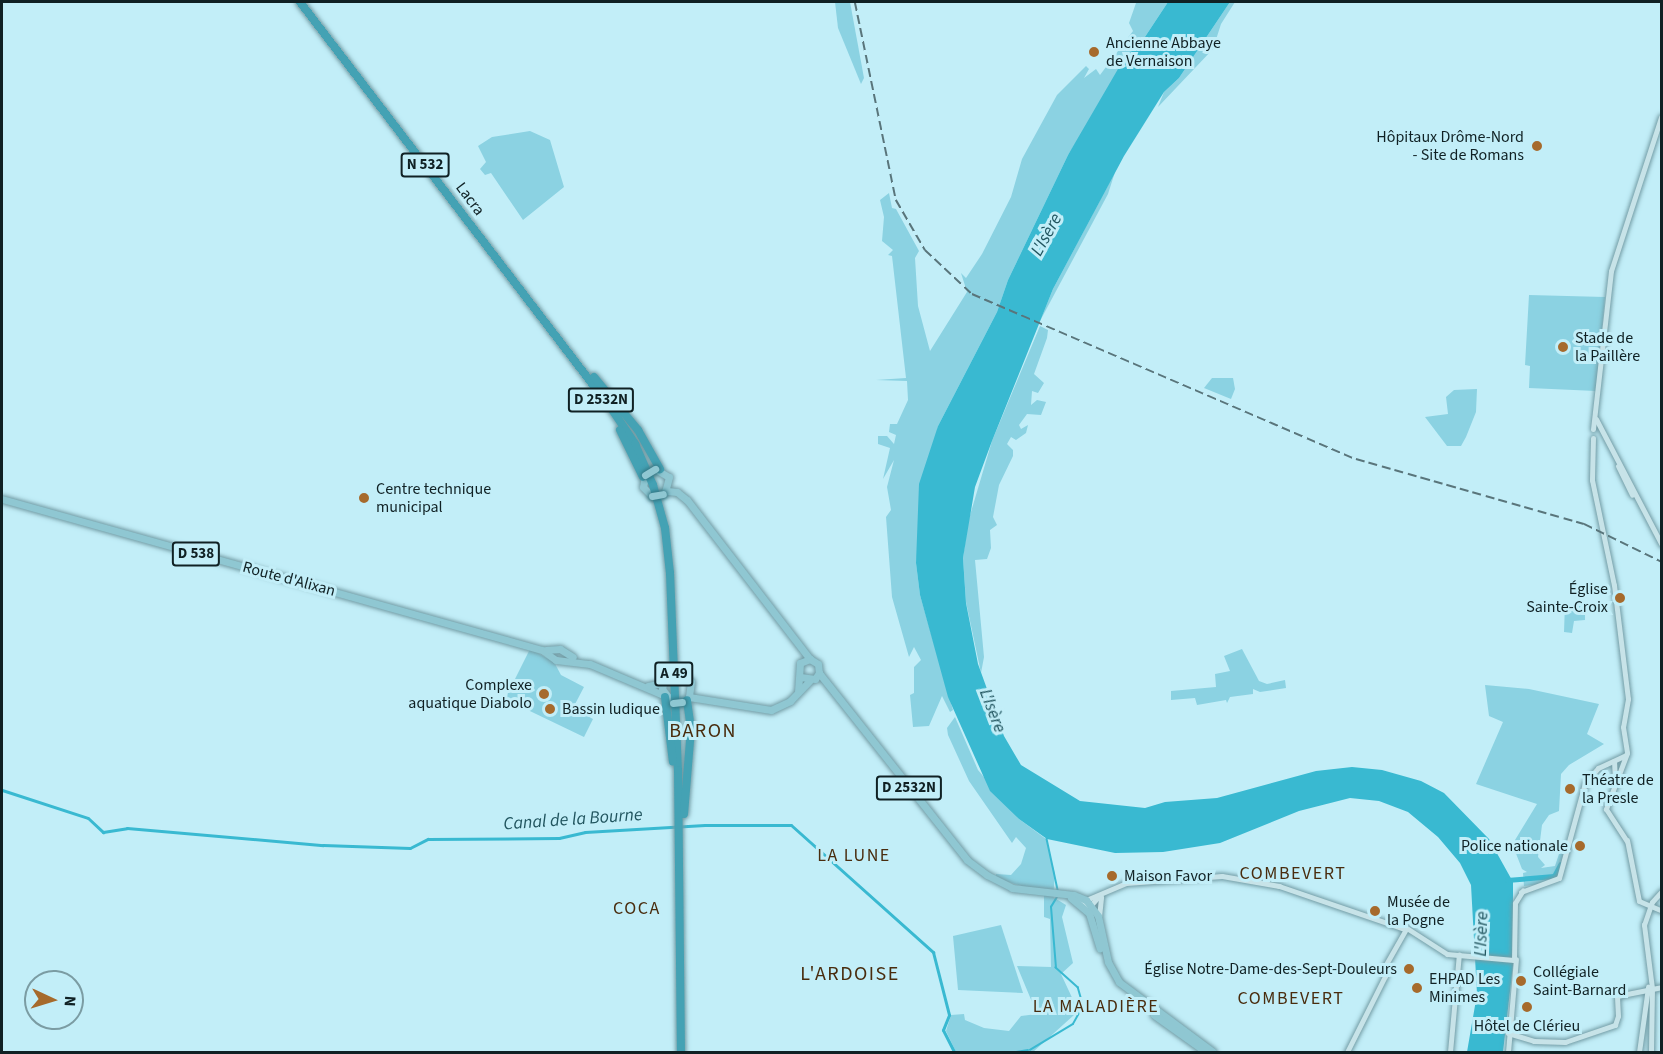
<!DOCTYPE html>
<meta charset="utf-8">
<style>
body{margin:0}
#map{position:relative;width:1663px;height:1054px;overflow:hidden;background:#c2eef8;font-family:"Source Sans 3",sans-serif}
div>[style]{position:absolute}
.green>*{inset:0;background:#8bd2e2}
.water>*{inset:0;background:#39b9d1}
.stream>*{height:1.5px;margin:-0.75px;padding:0 0.75px;transform-origin:0.75px;border-radius:0.75px;background:#39b9d1}
.canal>*{height:3px;margin:-1.5px;padding:0 1.5px;transform-origin:1.5px;border-radius:1.5px;background:#39b9d1}
.river>*{height:4.5px;margin:-2.25px;padding:0 2.25px;transform-origin:2.25px;border-radius:2.25px;background:#39b9d1}
.roads{filter:drop-shadow(0 0 2px #739ca5) drop-shadow(0 0 2px #739ca5)}
.secondary>*{height:5px;margin:-2.5px;padding:0 2.5px;transform-origin:2.5px;border-radius:2.5px;background:#c7e3e8}
.primary>*{height:7px;margin:-3.5px;padding:0 3.5px;transform-origin:3.5px;border-radius:3.5px;background:#8fc7d2}
.highway>*{height:8px;margin:-4px;padding:0 4px;transform-origin:4px;border-radius:4px;background:#44a2b4}
.rail>*{height:1.5px;margin-top:-0.75px;transform-origin:0;background:repeating-linear-gradient(90deg,#59757b 0 9px,transparent 0 13.5px)}
.bridges{filter:drop-shadow(0 0 2px #327582) drop-shadow(0 0 2px #327582)}
.primary-bridge>*{height:7px;margin:-3.5px;padding:0 3.5px;transform-origin:3.5px;border-radius:3.5px;background:#8fc7d2}
.dots>*{width:16px;height:16px;translate:-50% -50%;box-sizing:border-box;border:3px solid #c2eef8;border-radius:50%}
span{translate:-50% -50%;white-space:nowrap;text-align:center;line-height:1.15;-webkit-text-stroke:6px #c2eef8;paint-order:stroke}
.shield-label span{padding:2px 4px;background:#c2eef8;border:2px solid;border-radius:4px;-webkit-text-stroke-width:0}
.shield-label{font-size:15px;color:#102124;font-weight:700}
.poi-label{font-size:16px;color:#102124}
.left{translate:0 -50%;text-align:left}
.right{translate:-100% -50%;text-align:right}
.street-label{font-size:16px;color:#102124}
.water-label{font-size:18px;color:#21555f;font-style:italic}
.neighbourhood-label{font-size:18px;color:#492c0e;letter-spacing:1.5px}
.quarter-label{font-size:20px;color:#492c0e;letter-spacing:1.5px}
.frame{position:absolute;inset:0;border:3px solid #102124;pointer-events:none}
.north{position:absolute;left:24px;top:970px;width:60px;height:60px;box-sizing:border-box;background:#c2eef8;border:2px solid #7b9ca3;border-radius:50%;rotate:94deg;font-size:16px;font-weight:700;line-height:24px;text-align:center;color:#102124}
.north::after{content:'';display:block;margin:auto;width:21px;height:27px;background:#a66a2c;clip-path:polygon(50% 0,100% 100%,50% 72%,0 100%)}
</style>
<div id="map">
<div class="green">
<div style="clip-path:polygon(835px 2px,850px 2px,864px 78px,861px 84px,838px 28px)"></div>
<div style="clip-path:polygon(1168px 2px,1137px 49px,1127px 53px,1131px 56px,1068px 155px,1008px 280px,997px 312px,938px 426px,916px 563px,920px 595px,953px 710px,950px 712px,942px 696px,929px 726px,913px 727px,910px 695px,914px 693px,914px 667px,921px 660px,914px 647px,909px 657px,892px 597px,886px 517px,891px 510px,887px 487px,894px 460px,883px 479px,890px 448px,878px 444px,878px 436px,887px 436px,894px 444px,896px 435px,889px 432px,890px 424px,897px 424px,908px 400px,907px 381px,876px 380px,906px 378px,892px 256px,888px 255px,893px 250px,882px 241px,884px 217px,880px 200px,889px 193px,892px 208px,896px 209px,919px 251px,915px 258px,918px 306px,930px 351px,967px 292px,961px 273px,966px 278px,982px 254px,1011px 197px,1022px 159px,1057px 95px,1086px 66px,1089px 69px,1084px 78px,1096px 69px,1100px 75px,1133px 31px,1129px 23px,1136px 3px)"></div>
<div style="clip-path:polygon(1230px 2px,1235px 2px,1221px 24px,1213px 49px,1158px 107px,1164px 92px,1179px 78px)"></div>
<div style="clip-path:polygon(530px 131px,550px 140px,564px 187px,523px 220px,491px 173px,485px 175px,480px 169px,486px 162px,478px 146px,492px 137px)"></div>
<div style="clip-path:polygon(1115px 172px,1108px 194px,1040px 321px,1053px 289px)"></div>
<div style="clip-path:polygon(1529px 295px,1605px 297px,1596px 391px,1529px 388px,1530px 366px,1525px 365px)"></div>
<div style="clip-path:polygon(1040px 326px,1048px 330px,1047px 338px,1034px 374px,1044px 383px,1038px 393px,1032px 391px,1031px 405px,1037px 400px,1046px 402px,1041px 415px,1027px 414px,1019px 425px,1021px 429px,1028px 425px,1026px 433px,1016px 440px,1011px 437px,1007px 444px,1013px 450px,1013px 456px,999px 485px,993px 517px,997px 525px,990px 530px,991px 548px,987px 559px,975px 560px,984px 657px,981px 673px,966px 602px,963px 558px,968px 522px,992px 441px)"></div>
<div style="clip-path:polygon(1212px 378px,1233px 378px,1235px 389px,1231px 399px,1204px 388px)"></div>
<div style="clip-path:polygon(1477px 389px,1476px 412px,1466px 437px,1461px 446px,1447px 446px,1425px 417px,1448px 414px,1446px 397px,1454px 390px)"></div>
<div style="clip-path:polygon(1565px 603px,1585px 607px,1585px 620px,1574px 621px,1572px 633px,1564px 632px)"></div>
<div style="clip-path:polygon(530px 649px,554px 662px,561px 675px,584px 687px,573px 708px,593px 719px,584px 737px,505px 699px)"></div>
<div style="clip-path:polygon(1242px 649px,1259px 681px,1267px 684px,1285px 680px,1286px 688px,1260px 692px,1253px 689px,1253px 694px,1230px 697px,1227px 703px,1226px 700px,1197px 705px,1195px 698px,1171px 700px,1171px 691px,1216px 687px,1215px 674px,1230px 671px,1224px 656px)"></div>
<div style="clip-path:polygon(1485px 685px,1529px 689px,1599px 704px,1587px 734px,1604px 744px,1569px 765px,1561px 774px,1559px 811px,1549px 815px,1542px 825px,1538px 857px,1545px 865px,1541px 868px,1555px 866px,1560px 851px,1566px 853px,1557px 877px,1541px 884px,1524px 886px,1523px 873px,1527px 872px,1522px 869px,1515px 851px,1515px 840px,1537px 804px,1476px 784px,1503px 722px,1489px 716px)"></div>
<div style="clip-path:polygon(955px 717px,978px 770px,1019px 819px,1046px 839px,1055px 874px,1053px 897px,1066px 905px,1062px 917px,1073px 963px,1061px 974px,1075px 1004px,1074px 1015px,1033px 1052px,956px 1052px,946px 1031px,951px 1015px,964px 1014px,965px 1020px,984px 1028px,1009px 1031px,1021px 1016px,1037px 1014px,1017px 966px,1051px 967px,1050px 919px,1044px 917px,1044px 893px,996px 878px,996px 874px,1011px 875px,1021px 864px,1026px 848px,1016px 837px,1012px 843px,969px 781px,948px 735px,947px 728px)"></div>
<div style="clip-path:polygon(1001px 925px,1023px 993px,958px 990px,953px 936px)"></div>
</div>
<div class="water">
<div style="clip-path:polygon(1168px 2px,1230px 2px,1179px 78px,1164px 92px,1124px 156px,1053px 289px,992px 441px,975px 487px,963px 558px,966px 603px,978px 664px,1004px 736px,1021px 765px,1080px 801px,1145px 808px,1165px 802px,1217px 798px,1316px 771px,1352px 767px,1382px 770px,1421px 781px,1444px 793px,1489px 839px,1513px 882px,1513px 965px,1503px 1052px,1467px 1052px,1477px 994px,1471px 885px,1460px 863px,1438px 837px,1408px 812px,1379px 801px,1350px 798px,1299px 811px,1220px 843px,1163px 852px,1115px 853px,1047px 839px,1019px 819px,990px 791px,948px 697px,920px 595px,916px 563px,919px 484px,938px 426px,997px 312px,1008px 280px,1068px 155px,1118px 69px,1130px 56px,1127px 53px,1137px 49px)"></div>
</div>
<div class="stream">
<div style="left:1047px;top:839px;width:52px;rotate:77.8deg"></div>
<div style="left:1030px;top:1050px;width:50px;rotate:-31.2deg"></div>
<div style="left:1073px;top:1024px;width:21px;rotate:-61deg"></div>
<div style="left:1083px;top:1006px;width:19px;rotate:-106deg"></div>
<div style="left:1078px;top:988px;width:30px;rotate:-138deg"></div>
<div style="left:1056px;top:968px;width:61px;rotate:-94.7deg"></div>
<div style="left:1051px;top:907px;width:12px;rotate:-59deg"></div>
<div style="left:1016px;top:1052px;width:12px;rotate:-9deg"></div>
</div>
<div class="canal">
<div style="left:2px;top:790px;width:90px;rotate:18deg"></div>
<div style="left:88px;top:818px;width:21px;rotate:43deg"></div>
<div style="left:103px;top:832px;width:24px;rotate:-9deg"></div>
<div style="left:127px;top:828px;width:197px;rotate:5deg"></div>
<div style="left:323px;top:845px;width:87px;rotate:2deg"></div>
<div style="left:410px;top:848px;width:20px;rotate:-27deg"></div>
<div style="left:428px;top:839px;width:131px;rotate:-0.4deg"></div>
<div style="left:559px;top:838px;width:27px;rotate:-13deg"></div>
<div style="left:585px;top:832px;width:120px;rotate:-3.3deg"></div>
<div style="left:705px;top:825px;width:86px"></div>
<div style="left:791px;top:825px;width:191px;rotate:41.8deg"></div>
<div style="left:933px;top:952px;width:65px;rotate:75.7deg"></div>
<div style="left:949px;top:1015px;width:16px;rotate:112deg"></div>
<div style="left:943px;top:1030px;width:25px;rotate:63deg"></div>
</div>
<div class="river">
<div style="left:1507px;top:880px;width:47px;rotate:-4.9deg"></div>
<div style="left:1554px;top:876px;width:13px;rotate:-61deg"></div>
</div>
<div class="roads">
<div class="secondary">
<div style="left:1596px;top:419px;width:142px;rotate:62.4deg"></div>
<div style="left:1593px;top:429px;width:159px;rotate:-83.5deg"></div>
<div style="left:1611px;top:271px;width:162px;rotate:-72deg"></div>
<div style="left:1593px;top:438px;width:42px;rotate:91.4deg"></div>
<div style="left:1592px;top:480px;width:107px;rotate:78.2deg"></div>
<div style="left:1614px;top:585px;width:115px;rotate:83deg"></div>
<div style="left:1628px;top:699px;width:28px;rotate:100deg"></div>
<div style="left:1623px;top:727px;width:26px;rotate:81deg"></div>
<div style="left:1627px;top:753px;width:60px;rotate:110.6deg"></div>
<div style="left:1606px;top:809px;width:38px;rotate:57deg"></div>
<div style="left:1618px;top:466px;width:32px;rotate:64deg"></div>
<div style="left:1614px;top:761px;width:18px;rotate:87deg"></div>
<div style="left:1627px;top:840px;width:62px;rotate:78.9deg"></div>
<div style="left:1639px;top:901px;width:25px;rotate:23deg"></div>
<div style="left:1521px;top:892px;width:40px;rotate:-20.2deg"></div>
<div style="left:1559px;top:878px;width:98px;rotate:-74.7deg"></div>
<div style="left:1585px;top:783px;width:20px;rotate:-49deg"></div>
<div style="left:1598px;top:768px;width:31px;rotate:-25deg"></div>
<div style="left:1075px;top:900px;width:16px;rotate:22deg"></div>
<div style="left:1090px;top:906px;width:12px;rotate:-48deg"></div>
<div style="left:1086px;top:900px;width:43px;rotate:-23deg"></div>
<div style="left:1126px;top:883px;width:96px;rotate:-4.2deg"></div>
<div style="left:1222px;top:876px;width:58px;rotate:10deg"></div>
<div style="left:1279px;top:886px;width:130px;rotate:18.9deg"></div>
<div style="left:1099px;top:917px;width:20px;rotate:-84deg"></div>
<div style="left:1405px;top:927px;width:50px;rotate:32.7deg"></div>
<div style="left:1447px;top:954px;width:67px;rotate:5.1deg"></div>
<div style="left:1514px;top:960px;width:57px;rotate:-89deg"></div>
<div style="left:1515px;top:903px;width:15px;rotate:-58deg"></div>
<div style="left:1508px;top:1033px;width:27px;rotate:17deg"></div>
<div style="left:1534px;top:1041px;width:31px;rotate:2deg"></div>
<div style="left:1565px;top:1042px;width:53px;rotate:-18.8deg"></div>
<div style="left:1615px;top:1025px;width:9px;rotate:-72deg"></div>
<div style="left:1618px;top:1016px;width:20px;rotate:-93deg"></div>
<div style="left:1617px;top:996px;width:46px;rotate:-11.3deg"></div>
<div style="left:1347px;top:1052px;width:85px;rotate:-63.4deg"></div>
<div style="left:1385px;top:976px;width:10px;rotate:-90deg"></div>
<div style="left:1385px;top:966px;width:43px;rotate:-60.4deg"></div>
<div style="left:1450px;top:1052px;width:98px;rotate:-84.8deg"></div>
<div style="left:1508px;top:1052px;width:93px;rotate:-85.1deg"></div>
<div style="left:1639px;top:1052px;width:66px;rotate:-82.1deg"></div>
<div style="left:1651px;top:1052px;width:64px;rotate:-89.1deg"></div>
<div style="left:1652px;top:988px;width:64px;rotate:-97.2deg"></div>
<div style="left:1644px;top:925px;width:24px;rotate:-71deg"></div>
<div style="left:1652px;top:902px;width:15px;rotate:-48deg"></div>
</div>
<div class="primary">
<div style="left:655px;top:469px;width:16px;rotate:30deg"></div>
<div style="left:669px;top:477px;width:16px;rotate:105deg"></div>
<div style="left:645px;top:475px;width:12px;rotate:99deg"></div>
<div style="left:643px;top:487px;width:13px;rotate:45deg"></div>
<div style="left:667px;top:491px;width:10px;rotate:6deg"></div>
<div style="left:677px;top:492px;width:13px;rotate:39deg"></div>
<div style="left:687px;top:500px;width:201px;rotate:52.3deg"></div>
<div style="left:2px;top:499px;width:561px;rotate:15.62deg"></div>
<div style="left:542px;top:650px;width:17px;rotate:36deg"></div>
<div style="left:556px;top:660px;width:34px;rotate:7deg"></div>
<div style="left:590px;top:664px;width:79px;rotate:23deg"></div>
<div style="left:546px;top:650px;width:14px;rotate:-4deg"></div>
<div style="left:560px;top:649px;width:15px;rotate:32deg"></div>
<div style="left:672px;top:673px;width:10px;rotate:143deg"></div>
<div style="left:664px;top:679px;width:10px;rotate:101deg"></div>
<div style="left:662px;top:689px;width:18px;rotate:52deg"></div>
<div style="left:681px;top:673px;width:13px;rotate:42deg"></div>
<div style="left:691px;top:682px;width:15px;rotate:98deg"></div>
<div style="left:819px;top:673px;width:238px;rotate:51.6deg"></div>
<div style="left:967px;top:860px;width:25px;rotate:37deg"></div>
<div style="left:987px;top:875px;width:28px;rotate:27deg"></div>
<div style="left:1012px;top:888px;width:62px;rotate:6.4deg"></div>
<div style="left:1074px;top:895px;width:13px;rotate:23deg"></div>
<div style="left:1086px;top:900px;width:20px;rotate:53deg"></div>
<div style="left:1098px;top:916px;width:47px;rotate:77.7deg"></div>
<div style="left:1108px;top:962px;width:23px;rotate:61deg"></div>
<div style="left:1119px;top:982px;width:117px;rotate:36.7deg"></div>
<div style="left:648px;top:686px;width:14px;rotate:-12deg"></div>
<div style="left:798px;top:692px;width:29px;rotate:-86deg"></div>
<div style="left:800px;top:663px;width:11px;rotate:-22deg"></div>
<div style="left:810px;top:659px;width:9px;rotate:32deg"></div>
<div style="left:818px;top:664px;width:9px;rotate:84deg"></div>
<div style="left:819px;top:673px;width:7px;rotate:124deg"></div>
<div style="left:815px;top:679px;width:15px;rotate:-172deg"></div>
<div style="left:689px;top:697px;width:83px;rotate:9deg"></div>
<div style="left:771px;top:710px;width:21px;rotate:-25deg"></div>
<div style="left:790px;top:701px;width:28px;rotate:-46deg"></div>
<div style="left:1071px;top:898px;width:23px;rotate:40deg"></div>
<div style="left:1089px;top:913px;width:37px;rotate:73deg"></div>
<div style="left:1154px;top:1015px;width:64px;rotate:35.4deg"></div>
</div>
<div class="highway">
<div style="left:300px;top:2px;width:515px;rotate:52.57deg"></div>
<div style="left:613px;top:411px;width:40px;rotate:56deg"></div>
<div style="left:635px;top:444px;width:45px;rotate:66.3deg"></div>
<div style="left:653px;top:485px;width:45px;rotate:74.4deg"></div>
<div style="left:665px;top:528px;width:45px;rotate:83.7deg"></div>
<div style="left:670px;top:573px;width:197px;rotate:87.7deg"></div>
<div style="left:678px;top:770px;width:282px;rotate:89.4deg"></div>
<div style="left:594px;top:377px;width:69px;rotate:50.3deg"></div>
<div style="left:638px;top:430px;width:45px;rotate:60.6deg"></div>
<div style="left:620px;top:430px;width:52px;rotate:63.9deg"></div>
<div style="left:665px;top:697px;width:65px;rotate:83deg"></div>
<div style="left:684px;top:814px;width:85px;rotate:-85.3deg"></div>
<div style="left:691px;top:729px;width:29px;rotate:-98deg"></div>
</div>
</div>
<div class="rail">
<div style="left:855px;top:2px;width:202px;rotate:78.3deg"></div>
<div style="left:896px;top:200px;width:58px;rotate:59.9deg"></div>
<div style="left:925px;top:250px;width:64px;rotate:43.1deg"></div>
<div style="left:972px;top:294px;width:418px;rotate:23.3deg"></div>
<div style="left:1356px;top:459px;width:237px;rotate:15.9deg"></div>
<div style="left:1584px;top:524px;width:87px;rotate:26deg"></div>
</div>
<div class="bridges">
<div class="primary-bridge">
<div style="left:645px;top:475px;width:12px;rotate:-31deg"></div>
<div style="left:652px;top:496px;width:11px;rotate:-10deg"></div>
<div style="left:672px;top:673px;width:9px"></div>
<div style="left:673px;top:703px;width:9px;rotate:-6deg"></div>
</div>
</div>
<div class="dots">
<div style="left:1094px;top:52px;background:#a66a2c"></div>
<div style="left:1537px;top:146px;background:#a66a2c"></div>
<div style="left:1563px;top:347px;background:#a66a2c"></div>
<div style="left:364px;top:498px;background:#a66a2c"></div>
<div style="left:1620px;top:598px;background:#a66a2c"></div>
<div style="left:544px;top:694px;background:#a66a2c"></div>
<div style="left:550px;top:709px;background:#a66a2c"></div>
<div style="left:1570px;top:789px;background:#a66a2c"></div>
<div style="left:1580px;top:846px;background:#a66a2c"></div>
<div style="left:1112px;top:876px;background:#a66a2c"></div>
<div style="left:1375px;top:911px;background:#a66a2c"></div>
<div style="left:1409px;top:969px;background:#a66a2c"></div>
<div style="left:1521px;top:981px;background:#a66a2c"></div>
<div style="left:1417px;top:988px;background:#a66a2c"></div>
<div style="left:1527px;top:1007px;background:#a66a2c"></div>
</div>
<div class="shield-label">
<span style="left:425px;top:165px">N 532</span>
<span style="left:601px;top:400px">D 2532N</span>
<span style="left:196px;top:554px">D 538</span>
<span style="left:674px;top:674px">A 49</span>
<span style="left:909px;top:788px">D 2532N</span>
</div>
<div class="poi-label">
<span class="left" style="left:1106px;top:52px">Ancienne Abbaye<br>de Vernaison</span>
<span class="right" style="left:1524px;top:146px">Hôpitaux Drôme-Nord<br>- Site de Romans</span>
<span class="left" style="left:1575px;top:347px">Stade de<br>la Paillère</span>
<span class="left" style="left:376px;top:498px">Centre technique<br>municipal</span>
<span class="right" style="left:1608px;top:598px">Église<br>Sainte-Croix</span>
<span class="right" style="left:532px;top:694px">Complexe<br>aquatique Diabolo</span>
<span class="left" style="left:562px;top:709px">Bassin ludique</span>
<span class="left" style="left:1582px;top:789px">Théatre de<br>la Presle</span>
<span class="right" style="left:1568px;top:846px">Police nationale</span>
<span class="left" style="left:1124px;top:876px">Maison Favor</span>
<span class="left" style="left:1387px;top:911px">Musée de<br>la Pogne</span>
<span class="right" style="left:1397px;top:969px">Église Notre-Dame-des-Sept-Douleurs</span>
<span class="left" style="left:1533px;top:981px">Collégiale<br>Saint-Barnard</span>
<span class="left" style="left:1429px;top:988px">EHPAD Les<br>Minimes</span>
<span style="left:1527px;top:1026px">Hôtel de Clérieu</span>
</div>
<div class="street-label">
<span style="left:470px;top:199px;rotate:53deg">Lacra</span>
<span style="left:289px;top:579px;rotate:15deg">Route d'Alixan</span>
</div>
<div class="water-label">
<span style="left:1047px;top:235px;rotate:-61deg">L'Isère</span>
<span style="left:992px;top:711px;rotate:69deg">L'Isère</span>
<span style="left:573px;top:820px;rotate:-4deg">Canal de la Bourne</span>
<span style="left:1482px;top:934px;rotate:-88deg">L'Isère</span>
</div>
<div class="neighbourhood-label">
<span style="left:854px;top:856px">LA LUNE</span>
<span style="left:1293px;top:874px">COMBEVERT</span>
<span style="left:637px;top:909px">COCA</span>
<span style="left:1291px;top:999px">COMBEVERT</span>
<span style="left:1096px;top:1007px">LA MALADIÈRE</span>
</div>
<div class="quarter-label">
<span style="left:703px;top:731px">BARON</span>
<span style="left:850px;top:974px">L'ARDOISE</span>
</div>
<div class="frame"></div>
<div class="north">N</div>
</div>
